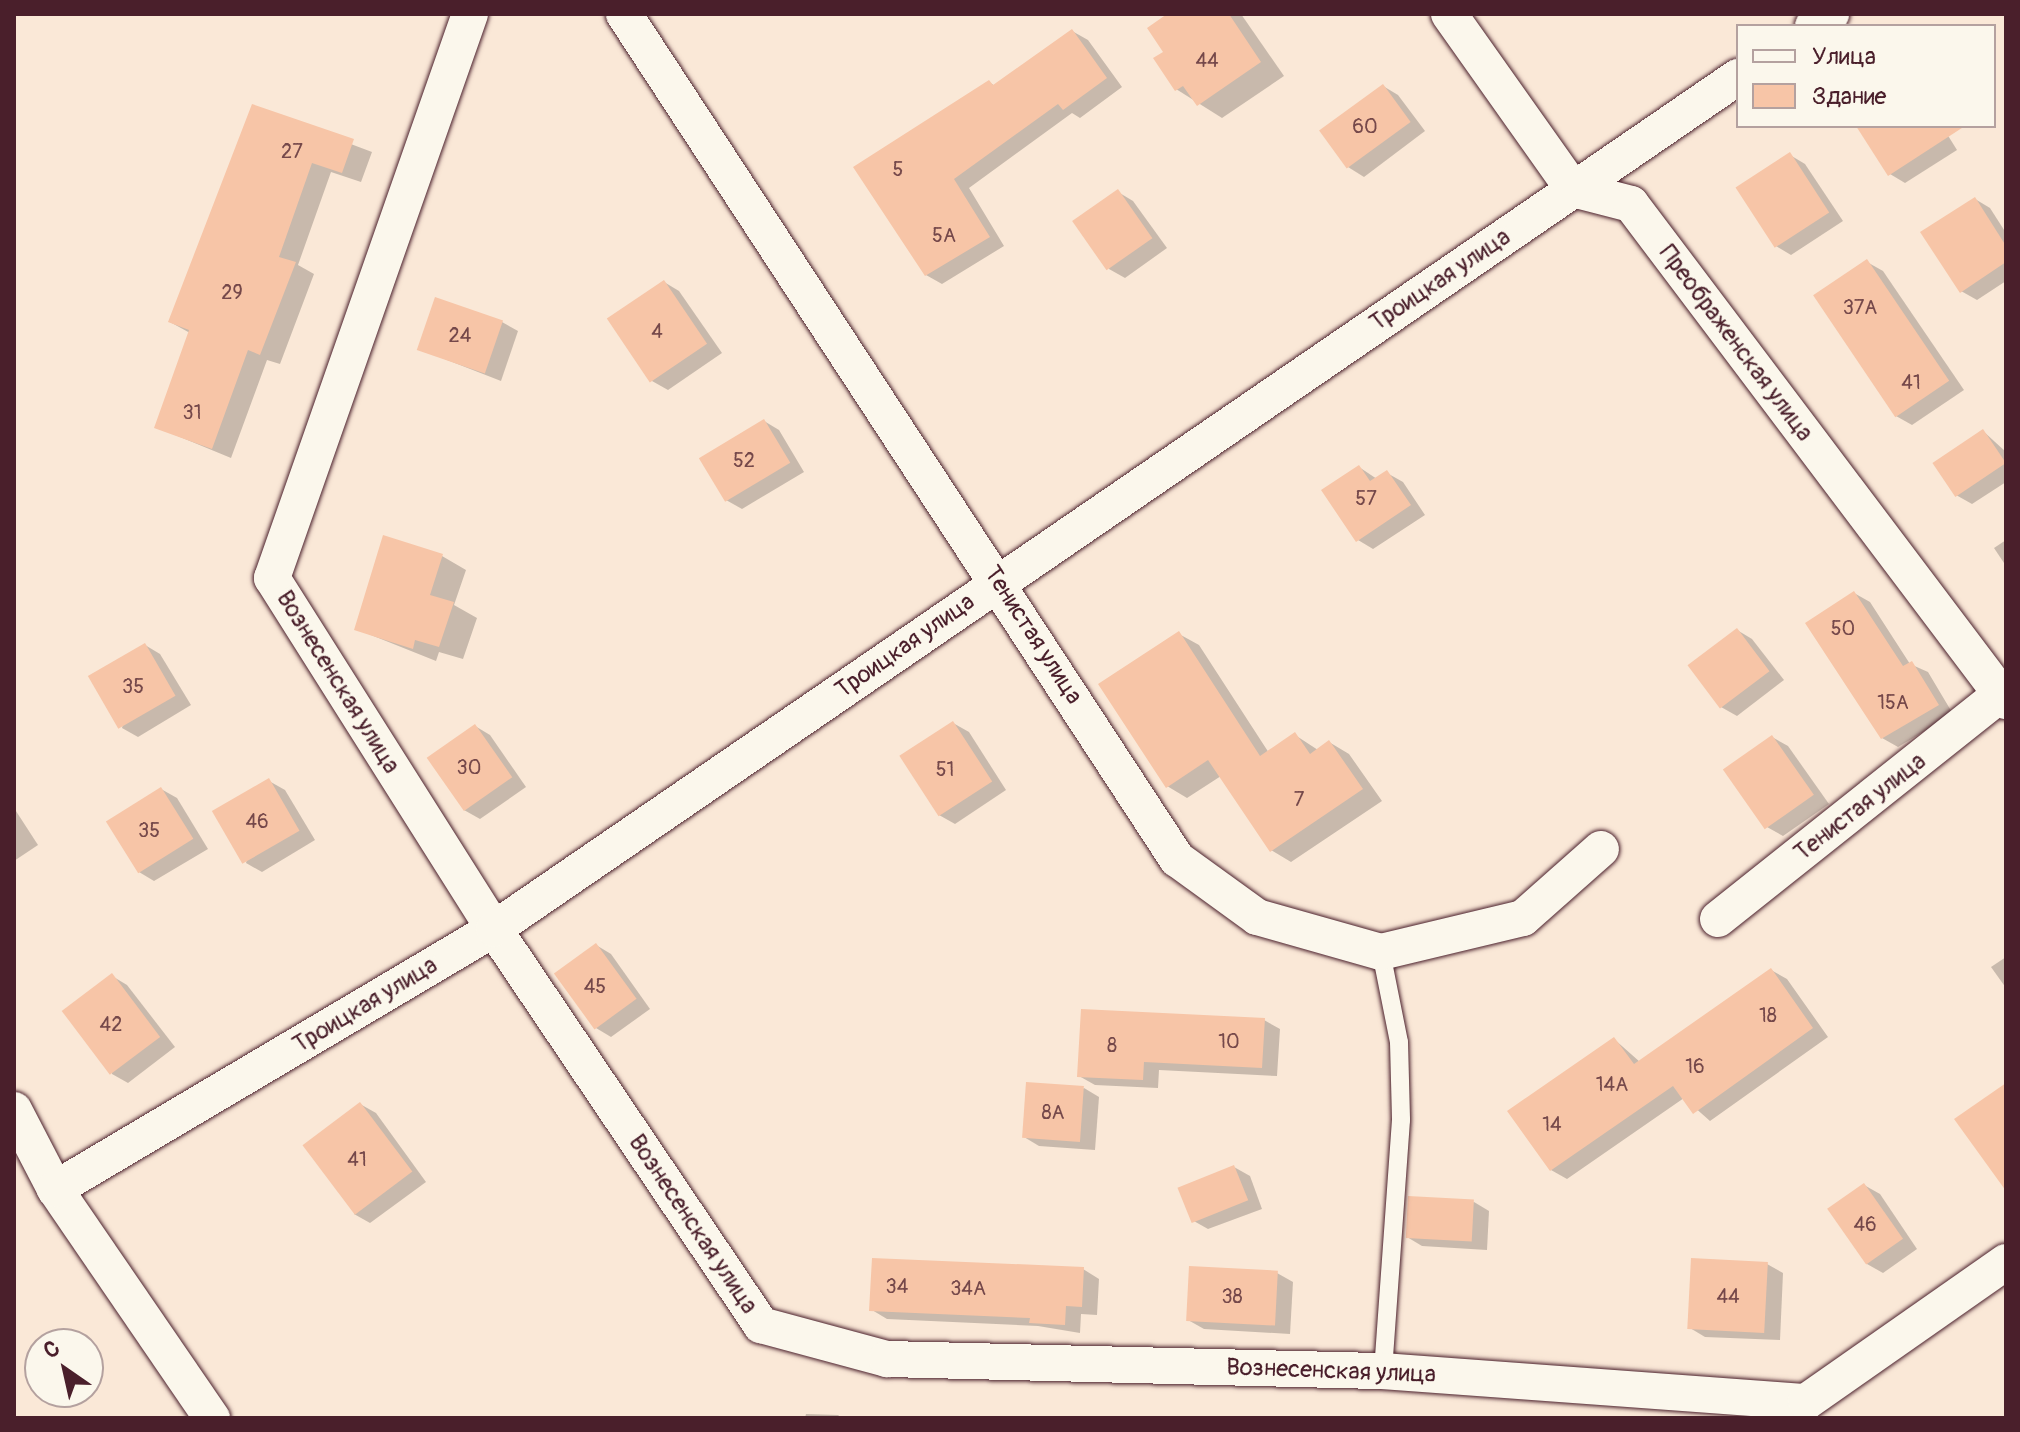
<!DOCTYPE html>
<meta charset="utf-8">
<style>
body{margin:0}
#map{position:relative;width:2020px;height:1432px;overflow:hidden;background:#fae8d7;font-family:Pangolin,sans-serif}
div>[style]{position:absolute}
.shadow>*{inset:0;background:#0003}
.building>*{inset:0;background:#f7c5a7;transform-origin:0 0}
.roads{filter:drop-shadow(0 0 2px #4a1f2b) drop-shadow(0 0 2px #4a1f2b)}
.service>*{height:18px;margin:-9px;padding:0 9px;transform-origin:9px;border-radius:9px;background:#fbf7ec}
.minor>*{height:36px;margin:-18px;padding:0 18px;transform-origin:18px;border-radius:18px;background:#fbf7ec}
span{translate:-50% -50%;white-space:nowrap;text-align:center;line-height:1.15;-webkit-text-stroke:7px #fbf7ec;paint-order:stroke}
.number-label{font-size:20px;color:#75484a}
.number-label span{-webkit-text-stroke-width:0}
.street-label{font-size:24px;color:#4a1f2b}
.frame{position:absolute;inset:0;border:16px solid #4a1f2b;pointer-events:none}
.legend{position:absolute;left:1736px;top:24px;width:260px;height:104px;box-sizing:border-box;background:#fbf7ec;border:2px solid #b4a19f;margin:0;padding:10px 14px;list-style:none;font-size:24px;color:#4a1f2b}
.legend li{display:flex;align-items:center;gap:16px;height:40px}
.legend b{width:40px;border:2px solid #b4a19f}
.north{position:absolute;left:24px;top:1328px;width:80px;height:80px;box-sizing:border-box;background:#fbf7ec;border:2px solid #b4a19f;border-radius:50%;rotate:326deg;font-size:22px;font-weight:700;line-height:32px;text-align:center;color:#4a1f2b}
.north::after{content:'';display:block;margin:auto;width:28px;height:36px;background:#4a1f2b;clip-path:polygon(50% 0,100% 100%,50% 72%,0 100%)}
</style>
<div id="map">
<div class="shadow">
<div style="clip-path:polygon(1171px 14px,1241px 14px,1284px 76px,1222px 118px,1176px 89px,1166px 52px)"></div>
<div style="clip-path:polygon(1072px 31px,1088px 40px,1122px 87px,1080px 118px,1072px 113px,969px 188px,1004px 246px,942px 284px,926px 275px,856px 167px,989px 82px,995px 86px)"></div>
<div style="clip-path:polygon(1383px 86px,1398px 95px,1425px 131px,1364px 177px,1348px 167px)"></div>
<div style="clip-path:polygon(253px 107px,372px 152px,361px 182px,331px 172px,298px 265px,314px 274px,280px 364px,267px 360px,231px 458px,156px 427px,190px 333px,170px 322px)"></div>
<div style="clip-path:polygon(1859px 126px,1942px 126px,1957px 150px,1905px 183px,1890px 174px)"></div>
<div style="clip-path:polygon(1790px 155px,1805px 164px,1843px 221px,1791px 255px,1776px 246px)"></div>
<div style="clip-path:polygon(1118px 192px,1133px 201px,1167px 248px,1125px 278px,1109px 269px)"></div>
<div style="clip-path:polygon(1975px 199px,1990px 208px,2006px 233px,2006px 281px,1977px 300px,1961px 291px)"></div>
<div style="clip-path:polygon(1867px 262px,1883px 271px,1964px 390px,1912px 425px,1896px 416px)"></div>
<div style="clip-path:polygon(664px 282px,679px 291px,722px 353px,668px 390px,652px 381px)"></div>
<div style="clip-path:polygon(502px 322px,518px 331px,501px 381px,419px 349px)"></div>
<div style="clip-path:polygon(764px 421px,779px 430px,804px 472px,742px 509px,726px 500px)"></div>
<div style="clip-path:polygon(1983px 431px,2006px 452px,2006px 482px,1972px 504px,1956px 495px)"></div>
<div style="clip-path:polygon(1359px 467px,1377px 479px,1387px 473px,1403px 482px,1425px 515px,1373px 549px,1358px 540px)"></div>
<div style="clip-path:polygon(2006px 540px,2006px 566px,1994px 548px)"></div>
<div style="clip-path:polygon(442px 556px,466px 570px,454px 605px,477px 618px,463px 659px,439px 652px,436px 661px,356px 629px)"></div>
<div style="clip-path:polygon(1854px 593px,1870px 602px,1910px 664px,1928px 672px,1953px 714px,1898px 747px,1882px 738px)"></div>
<div style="clip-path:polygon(1737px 630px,1752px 639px,1784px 680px,1737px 716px,1721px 707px)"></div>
<div style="clip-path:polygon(1179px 634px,1199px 645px,1269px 753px,1295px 735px,1318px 750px,1329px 742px,1349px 754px,1382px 801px,1291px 862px,1271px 850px,1221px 776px,1187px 798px,1167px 786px)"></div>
<div style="clip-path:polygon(145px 645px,160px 654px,191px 705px,138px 737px,122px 728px)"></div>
<div style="clip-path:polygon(953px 723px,969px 732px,1006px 790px,955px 824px,939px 815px)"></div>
<div style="clip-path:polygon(475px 726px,490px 735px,526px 787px,480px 819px,464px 810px)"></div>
<div style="clip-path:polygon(1772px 737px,1788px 746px,1829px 804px,1783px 836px,1767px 827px)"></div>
<div style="clip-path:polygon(269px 781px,285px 790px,315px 840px,262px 872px,246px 863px)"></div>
<div style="clip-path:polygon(161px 789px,177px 798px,208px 849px,154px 881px,139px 872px)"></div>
<div style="clip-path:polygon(14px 808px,38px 845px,14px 861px)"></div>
<div style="clip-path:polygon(596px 945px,611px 954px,650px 1009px,611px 1037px,596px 1028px,556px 973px)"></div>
<div style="clip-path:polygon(2006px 957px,2006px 988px,1991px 967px)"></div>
<div style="clip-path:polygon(1771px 970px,1787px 979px,1828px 1037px,1710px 1121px,1684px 1098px,1567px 1179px,1551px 1170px,1614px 1039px,1640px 1062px)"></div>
<div style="clip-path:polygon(112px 976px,127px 985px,175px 1047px,128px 1083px,112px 1074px)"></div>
<div style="clip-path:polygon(1264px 1020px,1280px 1029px,1277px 1076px,1159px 1070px,1158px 1088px,1095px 1085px,1079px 1076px)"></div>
<div style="clip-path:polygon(1084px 1088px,1099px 1097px,1095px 1150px,1039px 1146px,1024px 1137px)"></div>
<div style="clip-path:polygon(360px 1104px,376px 1113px,426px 1182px,370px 1223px,354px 1214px)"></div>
<div style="clip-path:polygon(1234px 1167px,1250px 1176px,1262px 1209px,1208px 1229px,1192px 1220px)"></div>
<div style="clip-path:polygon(1864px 1185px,1880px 1194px,1917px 1249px,1883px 1273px,1867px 1264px)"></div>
<div style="clip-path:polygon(1474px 1202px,1489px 1211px,1487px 1250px,1422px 1246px,1407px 1237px)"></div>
<div style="clip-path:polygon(1767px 1264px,1783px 1273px,1780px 1340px,1705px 1337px,1690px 1328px)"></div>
<div style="clip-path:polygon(1083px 1269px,1099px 1279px,1097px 1315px,1081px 1314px,1080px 1333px,1038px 1326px,887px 1319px,872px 1310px)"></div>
<div style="clip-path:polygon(1277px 1273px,1293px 1282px,1290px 1334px,1204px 1329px,1188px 1320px)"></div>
<div style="clip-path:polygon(806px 1414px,838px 1415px,842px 1418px,805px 1418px)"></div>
</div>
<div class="building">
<div style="clip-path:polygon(1167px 14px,1229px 14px,1261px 62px,1197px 106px,1183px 86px,1175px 91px,1153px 58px,1163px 52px,1147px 28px)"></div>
<div style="clip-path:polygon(1072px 29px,1107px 78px,1063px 110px,1058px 104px,954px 179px,990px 237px,925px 276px,853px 167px,989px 80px,993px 85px)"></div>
<div style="left:1383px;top:84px;width:47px;height:79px;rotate:54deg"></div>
<div style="clip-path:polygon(252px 104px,354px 139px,342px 173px,312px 163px,279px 257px,296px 262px,260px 355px,248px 350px,212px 449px,154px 428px,189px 330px,168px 322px)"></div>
<div style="clip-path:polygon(1856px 126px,1965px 126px,1888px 176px)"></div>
<div style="left:1790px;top:152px;width:72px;height:65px;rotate:57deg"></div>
<div style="left:1118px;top:189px;width:60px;height:56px;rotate:55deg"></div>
<div style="clip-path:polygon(1975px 197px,2006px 246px,2006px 262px,1960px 293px,1920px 232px)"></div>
<div style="left:1867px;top:259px;width:147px;height:65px;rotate:56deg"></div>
<div style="left:664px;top:280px;width:77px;height:69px;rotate:56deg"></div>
<div style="left:435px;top:297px;width:72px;height:56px;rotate:19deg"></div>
<div style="left:764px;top:419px;width:51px;height:76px;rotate:59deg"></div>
<div style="left:1983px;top:429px;width:41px;height:61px;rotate:56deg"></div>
<div style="clip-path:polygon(1359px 465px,1370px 481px,1387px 470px,1411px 505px,1356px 542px,1321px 490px)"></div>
<div style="clip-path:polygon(383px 535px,443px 554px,430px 595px,454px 602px,439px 647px,415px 640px,413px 649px,354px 630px)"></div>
<div style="clip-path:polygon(1854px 591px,1903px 666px,1912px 661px,1939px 705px,1881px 739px,1805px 623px)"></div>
<div style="left:1737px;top:628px;width:54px;height:62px;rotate:53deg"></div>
<div style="clip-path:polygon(1179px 631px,1260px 756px,1295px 732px,1310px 754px,1329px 740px,1363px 789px,1270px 852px,1208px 760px,1166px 788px,1098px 684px)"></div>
<div style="left:145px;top:643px;width:61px;height:66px;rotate:60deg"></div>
<div style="left:953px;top:721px;width:72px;height:64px;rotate:57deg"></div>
<div style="left:475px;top:724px;width:65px;height:59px;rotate:55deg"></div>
<div style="left:1772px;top:735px;width:73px;height:60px;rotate:55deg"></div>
<div style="left:269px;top:778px;width:61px;height:66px;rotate:60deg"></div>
<div style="left:161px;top:787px;width:61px;height:65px;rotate:58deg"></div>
<div style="left:596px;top:943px;width:69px;height:52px;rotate:54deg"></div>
<div style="clip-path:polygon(1771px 968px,1813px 1028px,1693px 1114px,1673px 1086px,1550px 1171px,1507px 1111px,1614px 1037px,1634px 1064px)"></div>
<div style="left:112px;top:973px;width:80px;height:63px;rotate:53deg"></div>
<div style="clip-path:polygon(1081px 1009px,1265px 1018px,1262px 1068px,1144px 1062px,1143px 1080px,1077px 1077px)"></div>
<div style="left:1026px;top:1082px;width:58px;height:56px;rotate:4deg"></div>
<div style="clip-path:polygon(2006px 1083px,2006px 1191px,1954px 1119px)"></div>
<div style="left:360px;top:1102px;width:87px;height:72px;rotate:53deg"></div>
<div style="left:1234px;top:1165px;width:38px;height:61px;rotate:68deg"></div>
<div style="left:1864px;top:1183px;width:68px;height:45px;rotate:55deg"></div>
<div style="left:1408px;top:1196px;width:66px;height:42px;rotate:3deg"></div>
<div style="clip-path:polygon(872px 1258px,1084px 1267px,1082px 1307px,1066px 1306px,1065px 1325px,1029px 1323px,1030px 1318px,869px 1311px)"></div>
<div style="left:1691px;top:1258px;width:77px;height:71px;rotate:3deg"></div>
<div style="left:1189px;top:1266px;width:89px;height:55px;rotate:3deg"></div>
</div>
<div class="roads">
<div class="service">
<div style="left:1381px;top:952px;width:92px;rotate:78.7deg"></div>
<div style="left:1399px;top:1042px;width:78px;rotate:88.5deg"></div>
<div style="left:1401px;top:1120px;width:252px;rotate:94.1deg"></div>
</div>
<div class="minor">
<div style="left:470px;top:14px;width:598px;rotate:109.34deg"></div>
<div style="left:272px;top:578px;width:415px;rotate:57.7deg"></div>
<div style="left:494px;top:929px;width:478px;rotate:56deg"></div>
<div style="left:761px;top:1325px;width:131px;rotate:15.1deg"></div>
<div style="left:887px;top:1359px;width:496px;rotate:1.4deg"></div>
<div style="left:1383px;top:1371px;width:424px;rotate:4.2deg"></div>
<div style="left:1806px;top:1402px;width:244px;rotate:-35deg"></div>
<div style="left:624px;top:14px;width:1010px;rotate:56.8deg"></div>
<div style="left:1177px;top:859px;width:99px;rotate:35.9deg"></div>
<div style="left:1257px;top:917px;width:129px;rotate:15.8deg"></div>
<div style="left:1381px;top:952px;width:146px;rotate:-13.5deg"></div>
<div style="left:1523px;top:918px;width:104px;rotate:-41.5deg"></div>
<div style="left:1449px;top:14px;width:214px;rotate:54.7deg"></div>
<div style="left:1573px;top:189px;width:60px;rotate:14.5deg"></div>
<div style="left:1631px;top:204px;width:623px;rotate:52.96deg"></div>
<div style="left:1813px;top:26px;width:22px;rotate:-34deg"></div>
<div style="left:1718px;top:919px;width:362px;rotate:-38.5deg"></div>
<div style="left:14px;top:1110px;width:89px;rotate:62.6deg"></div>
<div style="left:55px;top:1189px;width:278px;rotate:55.6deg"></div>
<div style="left:55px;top:1189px;width:510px;rotate:-30.64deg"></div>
<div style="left:494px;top:929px;width:1508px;rotate:-34.41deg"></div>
</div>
</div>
<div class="number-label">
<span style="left:1207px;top:60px">44</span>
<span style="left:1365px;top:126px">60</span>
<span style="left:292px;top:151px">27</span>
<span style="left:898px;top:169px">5</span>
<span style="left:944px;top:235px">5А</span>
<span style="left:232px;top:292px">29</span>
<span style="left:1860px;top:307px">37А</span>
<span style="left:657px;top:331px">4</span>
<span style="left:460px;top:335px">24</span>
<span style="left:1911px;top:382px">41</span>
<span style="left:192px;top:412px">31</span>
<span style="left:744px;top:460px">52</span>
<span style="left:1366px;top:498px">57</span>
<span style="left:1843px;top:628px">50</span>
<span style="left:133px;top:686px">35</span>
<span style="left:1893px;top:702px">15А</span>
<span style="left:469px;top:767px">30</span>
<span style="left:945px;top:769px">51</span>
<span style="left:1299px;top:799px">7</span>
<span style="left:257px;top:821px">46</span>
<span style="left:149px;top:830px">35</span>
<span style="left:595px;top:986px">45</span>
<span style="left:1768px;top:1015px">18</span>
<span style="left:111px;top:1024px">42</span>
<span style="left:1229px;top:1041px">10</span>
<span style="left:1112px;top:1045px">8</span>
<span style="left:1695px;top:1066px">16</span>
<span style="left:1612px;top:1084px">14А</span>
<span style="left:1053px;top:1112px">8А</span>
<span style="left:1552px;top:1124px">14</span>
<span style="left:357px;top:1159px">41</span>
<span style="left:1865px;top:1224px">46</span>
<span style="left:897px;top:1286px">34</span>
<span style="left:968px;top:1288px">34А</span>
<span style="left:1232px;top:1296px">38</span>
<span style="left:1728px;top:1296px">44</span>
</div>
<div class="street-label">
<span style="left:1440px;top:280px;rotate:-34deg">Троицкая улица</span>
<span style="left:1736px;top:343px;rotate:53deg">Преображенская улица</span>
<span style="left:1033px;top:635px;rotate:57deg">Тенистая улица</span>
<span style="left:905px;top:646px;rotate:-35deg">Троицкая улица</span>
<span style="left:338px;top:682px;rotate:58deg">Вознесенская улица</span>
<span style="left:1860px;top:807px;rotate:-38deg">Тенистая улица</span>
<span style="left:365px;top:1005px;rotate:-31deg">Троицкая улица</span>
<span style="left:693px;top:1224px;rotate:56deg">Вознесенская улица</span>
<span style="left:1331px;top:1371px;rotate:2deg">Вознесенская улица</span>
</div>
<div class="frame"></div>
<ul class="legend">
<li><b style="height:10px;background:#fbf7ec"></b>Улица</li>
<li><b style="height:22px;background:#f7c5a7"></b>Здание</li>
</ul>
<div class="north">С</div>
</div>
